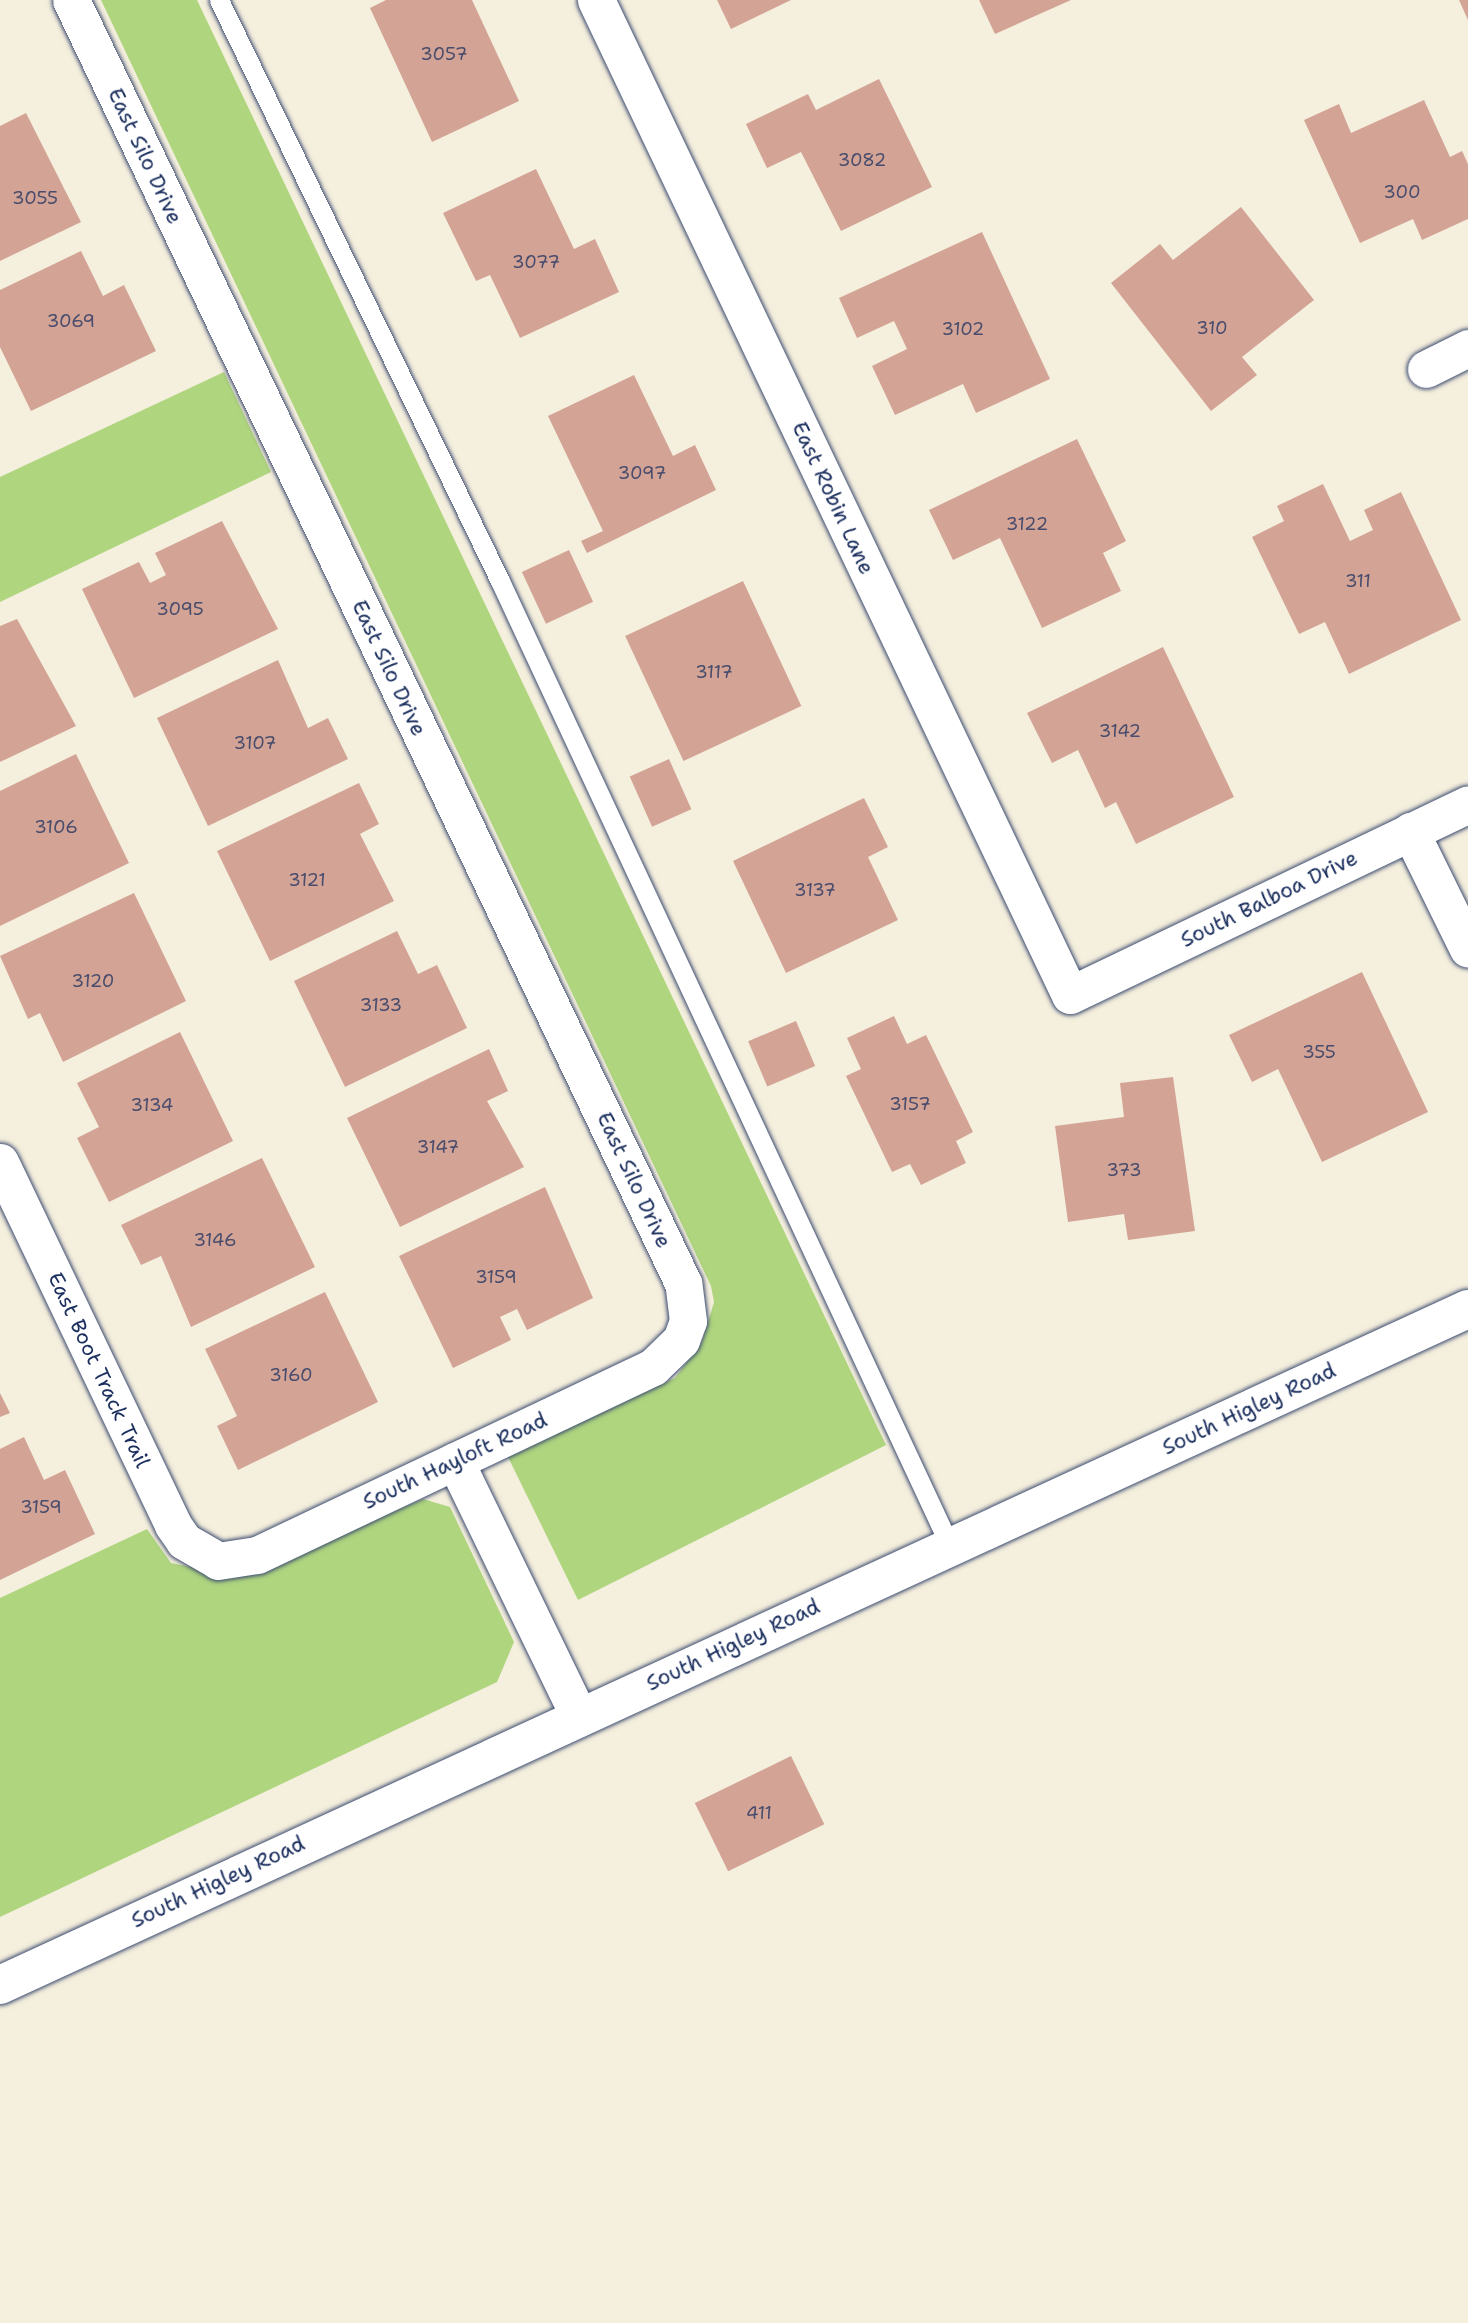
<!DOCTYPE html>
<style>
body{margin:0}
#map{position:relative;width:1468px;height:2323px;overflow:hidden;background:#f5efdd;font-family:"Shantell Sans",sans-serif}
div>[style]{position:absolute}
.green>*{inset:0;background:#afd57f}
.building>*{inset:0;background:#d3a495;transform-origin:0 0}
.roads{filter:drop-shadow(0 0 2px #3c4c71) drop-shadow(0 0 2px #3c4c71)}
.lane>*{height:19px;margin:-9.5px;padding:0 9.5px;transform-origin:9.5px;border-radius:9.5px;background:#fff}
.street>*{height:37px;margin:-18.5px;padding:0 18.5px;transform-origin:18.5px;border-radius:18.5px;background:#fff}
.secondary>*{height:38px;margin:-19px;padding:0 19px;transform-origin:19px;border-radius:19px;background:#fff}
span{translate:-50% -50%;white-space:nowrap;text-align:center;line-height:1.15;-webkit-text-stroke:5px #fff;paint-order:stroke}
.number-label{font-size:18px;color:#494c6c}
.number-label span{-webkit-text-stroke-width:0}
.street-label{font-size:21px;color:#1b2f5e}
</style>
<div id="map">
<div class="green">
<div style="clip-path:polygon(101px 0,197px 0,886px 1445px,578px 1600px,508px 1457px,675px 1378px,702px 1342px,714px 1302px,711px 1286px)"></div>
<div style="clip-path:polygon(224px 372px,271px 472px,0 602px,0 477px)"></div>
<div style="clip-path:polygon(423px 1499px,450px 1507px,514px 1642px,497px 1682px,0 1917px,0 1598px,147px 1529px,171px 1563px,241px 1577px)"></div>
</div>
<div class="building">
<div style="clip-path:polygon(386px 0,472px 0,519px 101px,432px 142px,370px 8px)"></div>
<div style="clip-path:polygon(717px 0,791px 0,731px 29px)"></div>
<div style="clip-path:polygon(979px 0,1071px 0,995px 34px)"></div>
<div style="clip-path:polygon(1459px 0,1468px 0,1468px 20px)"></div>
<div style="clip-path:polygon(879px 79px,932px 187px,841px 231px,801px 152px,767px 168px,746px 124px,808px 94px,816px 110px)"></div>
<div style="clip-path:polygon(1424px 100px,1450px 157px,1462px 151px,1468px 164px,1468px 219px,1422px 240px,1413px 219px,1360px 243px,1304px 120px,1339px 104px,1351px 133px)"></div>
<div style="clip-path:polygon(26px 113px,81px 222px,0 261px,0 126px)"></div>
<div style="clip-path:polygon(536px 169px,574px 249px,595px 239px,619px 292px,520px 338px,490px 275px,476px 281px,443px 213px)"></div>
<div style="clip-path:polygon(1241px 207px,1314px 300px,1242px 357px,1257px 375px,1211px 411px,1111px 283px,1160px 244px,1173px 260px)"></div>
<div style="clip-path:polygon(982px 232px,1050px 379px,976px 413px,963px 384px,895px 415px,872px 366px,907px 349px,894px 321px,857px 338px,839px 298px)"></div>
<div style="clip-path:polygon(81px 251px,103px 296px,124px 285px,156px 351px,31px 411px,0 347px,0 290px)"></div>
<div style="clip-path:polygon(634px 375px,673px 456px,695px 445px,716px 490px,587px 553px,581px 541px,603px 531px,548px 416px)"></div>
<div style="clip-path:polygon(1077px 439px,1126px 541px,1103px 553px,1121px 591px,1042px 628px,1000px 538px,953px 560px,929px 510px)"></div>
<div style="clip-path:polygon(1323px 484px,1350px 541px,1373px 530px,1364px 510px,1401px 492px,1461px 620px,1349px 674px,1325px 622px,1299px 634px,1252px 537px,1284px 521px,1277px 506px)"></div>
<div style="clip-path:polygon(222px 521px,278px 629px,134px 698px,82px 589px,139px 562px,150px 583px,166px 575px,155px 553px)"></div>
<div style="left:569px;top:550px;width:57px;height:52px;rotate:65deg"></div>
<div style="left:743px;top:581px;width:138px;height:130px;rotate:65deg"></div>
<div style="clip-path:polygon(17px 619px,76px 726px,0 762px,0 626px)"></div>
<div style="clip-path:polygon(1163px 647px,1234px 797px,1136px 844px,1116px 802px,1105px 808px,1078px 750px,1052px 763px,1027px 713px)"></div>
<div style="clip-path:polygon(278px 660px,308px 728px,328px 718px,348px 759px,208px 826px,157px 718px)"></div>
<div style="clip-path:polygon(76px 754px,129px 863px,0 926px,0 791px)"></div>
<div style="left:669px;top:759px;width:55px;height:43px;rotate:66deg"></div>
<div style="clip-path:polygon(359px 783px,379px 824px,360px 834px,394px 901px,270px 961px,217px 851px)"></div>
<div style="clip-path:polygon(864px 798px,888px 847px,868px 857px,898px 920px,786px 973px,733px 861px)"></div>
<div style="clip-path:polygon(134px 893px,186px 1001px,63px 1062px,40px 1013px,28px 1019px,0 956px)"></div>
<div style="clip-path:polygon(397px 931px,418px 974px,437px 965px,467px 1028px,345px 1087px,294px 981px)"></div>
<div style="clip-path:polygon(1362px 972px,1428px 1112px,1322px 1162px,1278px 1069px,1252px 1082px,1229px 1035px)"></div>
<div style="clip-path:polygon(894px 1016px,907px 1044px,926px 1035px,973px 1132px,956px 1141px,966px 1163px,921px 1185px,910px 1164px,892px 1172px,846px 1076px,861px 1069px,847px 1038px)"></div>
<div style="left:796px;top:1021px;width:49px;height:52px;rotate:67deg"></div>
<div style="clip-path:polygon(180px 1032px,233px 1141px,109px 1202px,77px 1138px,99px 1127px,77px 1083px)"></div>
<div style="clip-path:polygon(489px 1049px,508px 1091px,487px 1101px,524px 1167px,400px 1227px,347px 1118px)"></div>
<div style="clip-path:polygon(1173px 1077px,1195px 1231px,1128px 1240px,1124px 1214px,1068px 1222px,1055px 1126px,1124px 1117px,1120px 1083px)"></div>
<div style="clip-path:polygon(262px 1158px,315px 1267px,191px 1327px,161px 1256px,141px 1265px,121px 1225px)"></div>
<div style="clip-path:polygon(545px 1187px,593px 1298px,527px 1330px,517px 1309px,500px 1317px,511px 1340px,453px 1368px,399px 1256px)"></div>
<div style="clip-path:polygon(325px 1292px,378px 1402px,238px 1470px,217px 1426px,237px 1416px,205px 1349px)"></div>
<div style="clip-path:polygon(0 1393px,10px 1413px,0 1417px)"></div>
<div style="clip-path:polygon(24px 1437px,44px 1480px,65px 1470px,95px 1534px,0 1580px,0 1449px)"></div>
<div style="left:791px;top:1756px;width:76px;height:107px;rotate:64deg"></div>
</div>
<div class="roads">
<div class="lane">
<div style="left:219px;top:0;width:645px;rotate:64.19deg"></div>
<div style="left:500px;top:581px;width:1065px;rotate:65deg"></div>
</div>
<div class="street">
<div style="left:596px;top:0;width:1102px;rotate:64.53deg"></div>
<div style="left:1070px;top:995px;width:441px;rotate:-25.6deg"></div>
<div style="left:1426px;top:369px;width:47px;rotate:-26.6deg"></div>
<div style="left:1410px;top:831px;width:131px;rotate:63.8deg"></div>
<div style="left:0;top:1162px;width:402px;rotate:64.5deg"></div>
<div style="left:173px;top:1525px;width:19px;rotate:55deg"></div>
<div style="left:184px;top:1541px;width:39px;rotate:30deg"></div>
<div style="left:218px;top:1561px;width:39px;rotate:-9deg"></div>
<div style="left:257px;top:1555px;width:438px;rotate:-25.4deg"></div>
<div style="left:653px;top:1367px;width:39px;rotate:-44deg"></div>
<div style="left:681px;top:1340px;width:20px;rotate:-70deg"></div>
<div style="left:688px;top:1321px;width:38px;rotate:-97deg"></div>
<div style="left:683px;top:1283px;width:1421px;rotate:-115.5deg"></div>
<div style="left:455px;top:1461px;width:284px;rotate:64.1deg"></div>
</div>
<div class="secondary">
<div style="left:0;top:1985px;width:1616px;rotate:-24.73deg"></div>
</div>
</div>
<div class="number-label">
<span style="left:444px;top:54px">3057</span>
<span style="left:862px;top:160px">3082</span>
<span style="left:1402px;top:192px">300</span>
<span style="left:35px;top:198px">3055</span>
<span style="left:536px;top:262px">3077</span>
<span style="left:71px;top:321px">3069</span>
<span style="left:1212px;top:328px">310</span>
<span style="left:963px;top:329px">3102</span>
<span style="left:642px;top:473px">3097</span>
<span style="left:1027px;top:524px">3122</span>
<span style="left:1358px;top:581px">311</span>
<span style="left:180px;top:609px">3095</span>
<span style="left:714px;top:672px">3117</span>
<span style="left:1120px;top:731px">3142</span>
<span style="left:255px;top:743px">3107</span>
<span style="left:56px;top:827px">3106</span>
<span style="left:307px;top:880px">3121</span>
<span style="left:815px;top:890px">3137</span>
<span style="left:93px;top:981px">3120</span>
<span style="left:381px;top:1005px">3133</span>
<span style="left:1319px;top:1052px">355</span>
<span style="left:910px;top:1104px">3157</span>
<span style="left:152px;top:1105px">3134</span>
<span style="left:438px;top:1147px">3147</span>
<span style="left:1124px;top:1170px">373</span>
<span style="left:215px;top:1240px">3146</span>
<span style="left:496px;top:1277px">3159</span>
<span style="left:291px;top:1375px">3160</span>
<span style="left:41px;top:1507px">3159</span>
<span style="left:759px;top:1813px">411</span>
</div>
<div class="street-label">
<span style="left:145px;top:156px;rotate:65deg">East Silo Drive</span>
<span style="left:833px;top:498px;rotate:65deg">East Robin Lane</span>
<span style="left:389px;top:668px;rotate:65deg">East Silo Drive</span>
<span style="left:1269px;top:899px;rotate:-26deg">South Balboa Drive</span>
<span style="left:634px;top:1180px;rotate:65deg">East Silo Drive</span>
<span style="left:99px;top:1370px;rotate:65deg">East Boot Track Trail</span>
<span style="left:1249px;top:1409px;rotate:-25deg">South Higley Road</span>
<span style="left:455px;top:1461px;rotate:-25deg">South Hayloft Road</span>
<span style="left:733px;top:1645px;rotate:-25deg">South Higley Road</span>
<span style="left:218px;top:1882px;rotate:-25deg">South Higley Road</span>
</div>
</div>
